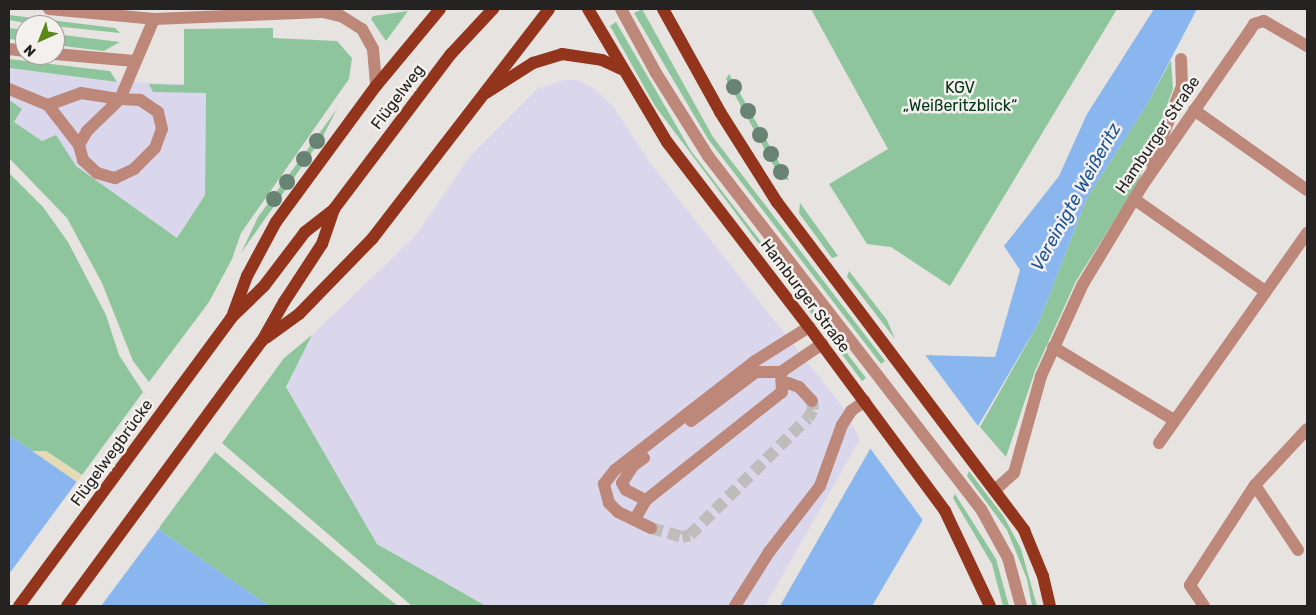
<!DOCTYPE html>
<meta charset="utf-8">
<style>
body{margin:0}
#map{position:relative;width:1316px;height:615px;overflow:hidden;background:#e6e3e1;font-family:Rubik,sans-serif}
div>[style]{position:absolute}
.industrial>*{inset:0;background:#dad7ed}
.green>*{inset:0;background:#8fc59d}
.sand>*{inset:0;background:#e4dab5}
.water>*{inset:0;background:#89b6ee}
.pier>*{inset:0;background:#e6e3e1}
.minor-tunnel>*{height:12px;margin-top:-6px;transform-origin:0;background:repeating-linear-gradient(90deg,#bfbdbb 0 12px,transparent 0 18px)}
.minor>*{height:12px;margin:-6px;padding:0 6px;transform-origin:6px;border-radius:6px;background:#bd8879}
.major>*{height:12px;margin:-6px;padding:0 6px;transform-origin:6px;border-radius:6px;background:#93351c}
.trees>*{width:16px;height:16px;margin:-8px;border-radius:50%;background:#688372}
span{translate:-50% -50%;white-space:nowrap;text-align:center;line-height:1.15;-webkit-text-stroke:5px #f4f0ee;paint-order:stroke}
.park-label{font-size:16px;color:#003517}
.street-label{font-size:16px;color:#242322}
.water-label{font-size:18px;color:#195497;font-style:italic}
.frame{position:absolute;inset:0;border:10px solid #242322;pointer-events:none}
.north{position:absolute;left:15px;top:15px;width:50px;height:50px;box-sizing:border-box;background:#f4f0ee;border:1px solid #a19e9c;border-radius:50%;rotate:224deg;font-size:14px;font-weight:700;line-height:20px;text-align:center;color:#242322}
.north::after{content:'';display:block;margin:auto;width:18px;height:22px;background:#5a8717;clip-path:polygon(50% 0,100% 100%,50% 72%,0 100%)}
</style>
<div id="map">
<div class="industrial">
<div style="clip-path:polygon(9px 68px,105px 81px,206px 85px,205px 195px,177px 238px,9px 118px)"></div>
<div style="clip-path:polygon(564px 80px,577px 80px,592px 87px,613px 106px,650px 163px,842px 406px,860px 439px,765px 606px,486px 606px,377px 544px,286px 387px,312px 335px,415px 236px,471px 155px,537px 89px)"></div>
</div>
<div class="green">
<div style="clip-path:polygon(642px 9px,713px 137px,885px 361px,881px 364px,708px 139px,634px 13px)"></div>
<div style="clip-path:polygon(811px 9px,1117px 9px,950px 286px,891px 247px,867px 244px,829px 184px,888px 149px)"></div>
<div style="clip-path:polygon(408px 11px,386px 41px,371px 19px,373px 16px)"></div>
<div style="clip-path:polygon(9px 15px,115px 28px,120px 33px,25px 23px,9px 20px)"></div>
<div style="clip-path:polygon(616px 22px,691px 151px,866px 378px,862px 381px,655px 106px,610px 26px)"></div>
<div style="clip-path:polygon(9px 28px,25px 30px,25px 41px,9px 39px)"></div>
<div style="clip-path:polygon(273px 28px,273px 38px,337px 41px,352px 58px,349px 79px,241px 233px,232px 259px,209px 302px,149px 382px,133px 361px,102px 283px,67px 218px,9px 158px,9px 100px,22px 109px,14px 122px,42px 141px,56px 135px,76px 166px,177px 238px,205px 195px,206px 93px,153px 92px,149px 84px,184px 85px,184px 29px)"></div>
<div style="clip-path:polygon(55px 34px,120px 42px,104px 51px,55px 45px)"></div>
<div style="clip-path:polygon(9px 59px,110px 71px,117px 82px,9px 68px)"></div>
<div style="clip-path:polygon(1171px 60px,1173px 89px,1138px 183px,1076px 281px,1035px 371px,1006px 457px,980px 427px,1038px 324px,1087px 198px,1146px 106px)"></div>
<div style="clip-path:polygon(729px 74px,789px 180px,781px 179px,726px 79px)"></div>
<div style="clip-path:polygon(337px 109px,322px 138px,241px 253px,258px 217px)"></div>
<div style="clip-path:polygon(9px 173px,43px 207px,68px 242px,106px 315px,119px 355px,143px 392px,82px 475px,46px 451px,32px 451px,9px 435px)"></div>
<div style="clip-path:polygon(800px 203px,838px 256px,832px 258px,799px 213px)"></div>
<div style="clip-path:polygon(849px 271px,887px 320px,895px 339px,847px 277px)"></div>
<div style="clip-path:polygon(312px 335px,286px 387px,377px 544px,486px 606px,412px 606px,222px 443px,284px 358px)"></div>
<div style="clip-path:polygon(215px 452px,379px 591px,398px 606px,269px 606px,158px 529px)"></div>
<div style="clip-path:polygon(969px 471px,1004px 517px,1021px 549px,1037px 606px,1032px 606px,1027px 579px,1007px 530px,967px 476px)"></div>
<div style="clip-path:polygon(955px 494px,996px 559px,1009px 606px,1003px 606px,992px 564px,953px 498px)"></div>
</div>
<div class="sand">
<div style="clip-path:polygon(32px 451px,46px 451px,82px 475px,77px 482px)"></div>
</div>
<div class="water">
<div style="clip-path:polygon(1154px 9px,1197px 9px,1146px 106px,1087px 198px,1038px 324px,872px 606px,780px 606px,924px 355px,995px 357px,1020px 270px,1004px 246px,1059px 176px,1087px 114px)"></div>
<div style="clip-path:polygon(9px 435px,77px 482px,158px 529px,269px 606px,9px 606px)"></div>
</div>
<div class="pier">
<div style="clip-path:polygon(923px 352px,981px 430px,925px 523px,867px 444px)"></div>
<div style="clip-path:polygon(78px 480px,160px 527px,101px 606px,9px 606px,9px 574px)"></div>
</div>
<div class="minor-tunnel">
<div style="left:651px;top:528px;width:32px;rotate:16deg"></div>
<div style="left:682px;top:537px;width:8px;rotate:-14deg"></div>
<div style="left:690px;top:535px;width:166px;rotate:-44.8deg"></div>
<div style="left:808px;top:418px;width:9px;rotate:-58deg"></div>
<div style="left:813px;top:410px;width:9px;rotate:-96deg"></div>
</div>
<div class="minor">
<div style="left:49px;top:9px;width:105px;rotate:5.4deg"></div>
<div style="left:154px;top:19px;width:169px;rotate:-2.4deg"></div>
<div style="left:323px;top:12px;width:18px;rotate:13deg"></div>
<div style="left:341px;top:16px;width:25px;rotate:32deg"></div>
<div style="left:362px;top:29px;width:23px;rotate:61deg"></div>
<div style="left:373px;top:49px;width:37px;rotate:85deg"></div>
<div style="left:621px;top:9px;width:73px;rotate:61.3deg"></div>
<div style="left:656px;top:73px;width:98px;rotate:57.9deg"></div>
<div style="left:708px;top:156px;width:446px;rotate:52.3deg"></div>
<div style="left:981px;top:509px;width:56px;rotate:61.1deg"></div>
<div style="left:1008px;top:558px;width:50px;rotate:74.8deg"></div>
<div style="left:9px;top:49px;width:16px;rotate:7deg"></div>
<div style="left:55px;top:54px;width:80px;rotate:5deg"></div>
<div style="left:9px;top:89px;width:42px;rotate:22.3deg"></div>
<div style="left:48px;top:105px;width:51px;rotate:52.2deg"></div>
<div style="left:79px;top:145px;width:16px;rotate:75deg"></div>
<div style="left:83px;top:160px;width:19px;rotate:43deg"></div>
<div style="left:97px;top:173px;width:19px;rotate:16deg"></div>
<div style="left:115px;top:178px;width:21px;rotate:-25deg"></div>
<div style="left:134px;top:169px;width:30px;rotate:-45deg"></div>
<div style="left:155px;top:148px;width:20px;rotate:-70deg"></div>
<div style="left:162px;top:129px;width:17px;rotate:-103deg"></div>
<div style="left:158px;top:112px;width:22px;rotate:-146deg"></div>
<div style="left:140px;top:100px;width:20px;rotate:-177deg"></div>
<div style="left:120px;top:99px;width:46px;rotate:135.9deg"></div>
<div style="left:87px;top:131px;width:16px;rotate:120deg"></div>
<div style="left:48px;top:105px;width:35px;rotate:-20deg"></div>
<div style="left:81px;top:93px;width:39px;rotate:9deg"></div>
<div style="left:120px;top:99px;width:87px;rotate:-67deg"></div>
<div style="left:1194px;top:110px;width:138px;rotate:35.3deg"></div>
<div style="left:1152px;top:164px;width:84px;rotate:-69deg"></div>
<div style="left:1182px;top:86px;width:27px;rotate:-92deg"></div>
<div style="left:1134px;top:199px;width:160px;rotate:35.1deg"></div>
<div style="left:1053px;top:347px;width:141px;rotate:31.1deg"></div>
<div style="left:782px;top:385px;width:6px;rotate:-18deg"></div>
<div style="left:788px;top:383px;width:12px;rotate:20deg"></div>
<div style="left:799px;top:387px;width:19px;rotate:47deg"></div>
<div style="left:691px;top:421px;width:81px;rotate:-37deg"></div>
<div style="left:756px;top:372px;width:25px"></div>
<div style="left:781px;top:372px;width:50px;rotate:-34.3deg"></div>
<div style="left:1159px;top:443px;width:257px;rotate:-54.8deg"></div>
<div style="left:644px;top:458px;width:14px;rotate:144deg"></div>
<div style="left:633px;top:466px;width:20px;rotate:123deg"></div>
<div style="left:622px;top:483px;width:8px;rotate:60deg"></div>
<div style="left:626px;top:490px;width:22px;rotate:27deg"></div>
<div style="left:996px;top:489px;width:24px;rotate:-42deg"></div>
<div style="left:1014px;top:473px;width:101px;rotate:-74.4deg"></div>
<div style="left:1041px;top:376px;width:101px;rotate:-65.5deg"></div>
<div style="left:1083px;top:284px;width:118px;rotate:-58.9deg"></div>
<div style="left:1144px;top:183px;width:184px;rotate:-55.2deg"></div>
<div style="left:1249px;top:32px;width:9px;rotate:-58deg"></div>
<div style="left:1254px;top:24px;width:10px;rotate:-17deg"></div>
<div style="left:1264px;top:21px;width:50px;rotate:30.2deg"></div>
<div style="left:635px;top:519px;width:22px;rotate:-60deg"></div>
<div style="left:646px;top:500px;width:174px;rotate:-38.5deg"></div>
<div style="left:782px;top:392px;width:20px;rotate:-93deg"></div>
<div style="left:651px;top:528px;width:37px;rotate:-154deg"></div>
<div style="left:618px;top:512px;width:13px;rotate:-135deg"></div>
<div style="left:609px;top:503px;width:20px;rotate:-105deg"></div>
<div style="left:604px;top:484px;width:18px;rotate:-52deg"></div>
<div style="left:615px;top:470px;width:177px;rotate:-37.9deg"></div>
<div style="left:755px;top:361px;width:64px;rotate:-32.2deg"></div>
<div style="left:1298px;top:550px;width:78px;rotate:-123.5deg"></div>
<div style="left:1255px;top:485px;width:76px;rotate:-47.1deg"></div>
<div style="left:735px;top:606px;width:64px;rotate:-57.8deg"></div>
<div style="left:769px;top:552px;width:83px;rotate:-52.3deg"></div>
<div style="left:820px;top:486px;width:65px;rotate:-70.2deg"></div>
<div style="left:842px;top:425px;width:17px;rotate:-57deg"></div>
<div style="left:851px;top:411px;width:17px;rotate:-36deg"></div>
<div style="left:1204px;top:606px;width:25px;rotate:-124deg"></div>
<div style="left:1190px;top:585px;width:119px;rotate:-57deg"></div>
</div>
<div class="major">
<div style="left:588px;top:9px;width:155px;rotate:59.3deg"></div>
<div style="left:667px;top:142px;width:233px;rotate:52.5deg"></div>
<div style="left:809px;top:327px;width:229px;rotate:53.5deg"></div>
<div style="left:945px;top:511px;width:105px;rotate:64.7deg"></div>
<div style="left:663px;top:9px;width:118px;rotate:61deg"></div>
<div style="left:720px;top:112px;width:107px;rotate:57.7deg"></div>
<div style="left:777px;top:202px;width:411px;rotate:53deg"></div>
<div style="left:1024px;top:530px;width:50px;rotate:67.6deg"></div>
<div style="left:1043px;top:576px;width:31px;rotate:77deg"></div>
<div style="left:486px;top:93px;width:56px;rotate:-32.6deg"></div>
<div style="left:533px;top:63px;width:30px;rotate:-17deg"></div>
<div style="left:562px;top:54px;width:40px;rotate:8.5deg"></div>
<div style="left:602px;top:60px;width:21px;rotate:25deg"></div>
<div style="left:233px;top:314px;width:40px;rotate:-69.8deg"></div>
<div style="left:247px;top:276px;width:61px;rotate:-61.8deg"></div>
<div style="left:276px;top:222px;width:169px;rotate:-53.7deg"></div>
<div style="left:376px;top:86px;width:100px;rotate:-50.3deg"></div>
<div style="left:266px;top:338px;width:41px;rotate:-36deg"></div>
<div style="left:299px;top:314px;width:105px;rotate:-45.8deg"></div>
<div style="left:372px;top:239px;width:290px;rotate:-52.4deg"></div>
<div style="left:19px;top:606px;width:358px;rotate:-53.6deg"></div>
<div style="left:231px;top:318px;width:46px;rotate:-44.1deg"></div>
<div style="left:264px;top:286px;width:68px;rotate:-52.8deg"></div>
<div style="left:305px;top:232px;width:37px;rotate:-38deg"></div>
<div style="left:334px;top:209px;width:194px;rotate:-53deg"></div>
<div style="left:451px;top:54px;width:62px;rotate:-47deg"></div>
<div style="left:67px;top:606px;width:329px;rotate:-53.7deg"></div>
<div style="left:262px;top:341px;width:45px;rotate:-60.6deg"></div>
<div style="left:284px;top:302px;width:69px;rotate:-56.8deg"></div>
<div style="left:322px;top:244px;width:37px;rotate:-71deg"></div>
</div>
<div class="trees">
<div style="left:734px;top:87px"></div>
<div style="left:748px;top:111px"></div>
<div style="left:760px;top:135px"></div>
<div style="left:317px;top:141px"></div>
<div style="left:771px;top:154px"></div>
<div style="left:304px;top:159px"></div>
<div style="left:781px;top:172px"></div>
<div style="left:287px;top:182px"></div>
<div style="left:274px;top:199px"></div>
</div>
<div class="park-label">
<span style="left:960px;top:97px">KGV<br>„Weißeritzblick“</span>
</div>
<div class="street-label">
<span style="left:398px;top:97px;rotate:-53deg">Flügelweg</span>
<span style="left:1158px;top:135px;rotate:-56deg">Hamburger Straße</span>
<span style="left:805px;top:296px;rotate:53deg">Hamburger Straße</span>
<span style="left:112px;top:453px;rotate:-54deg">Flügelwegbrücke</span>
</div>
<div class="water-label">
<span style="left:1076px;top:197px;rotate:-61deg">Vereinigte Weißeritz</span>
</div>
<div class="frame"></div>
<div class="north">N</div>
</div>
